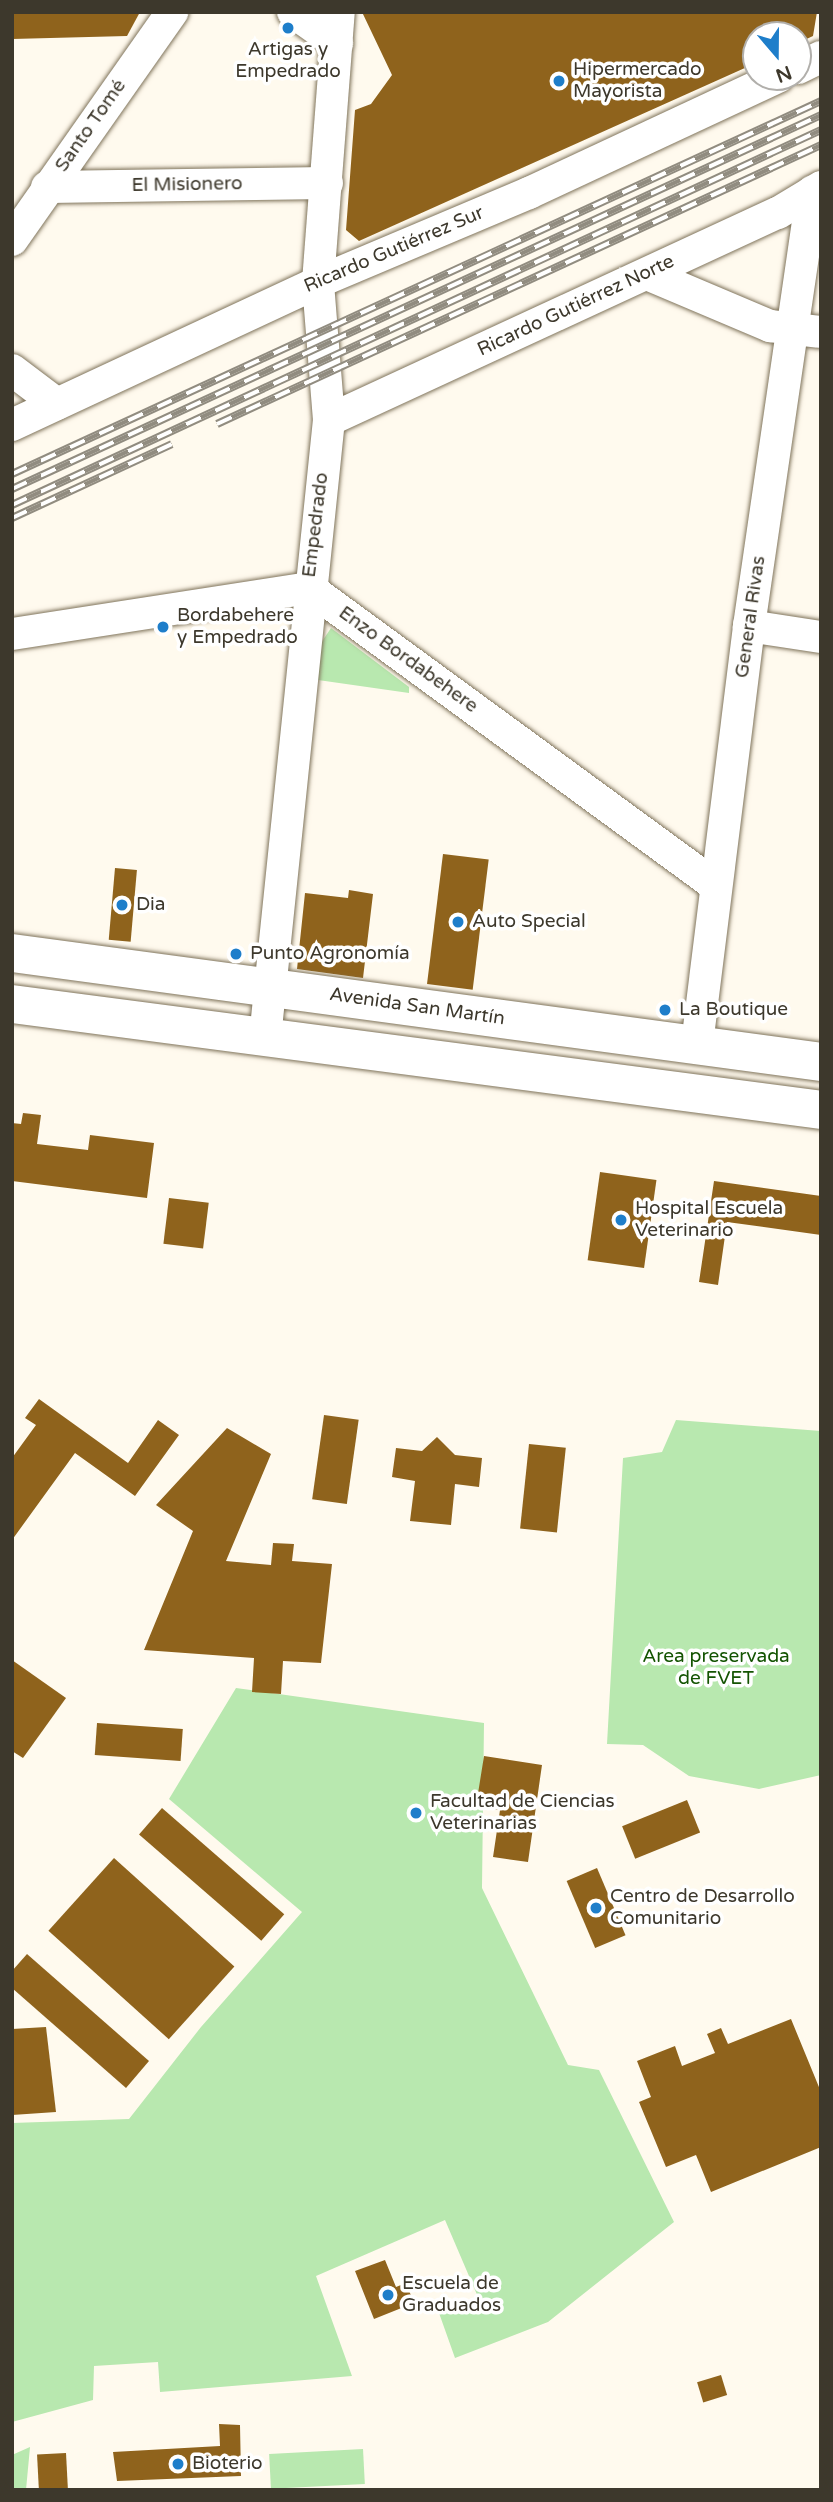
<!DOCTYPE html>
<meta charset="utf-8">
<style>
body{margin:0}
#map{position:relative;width:833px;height:2502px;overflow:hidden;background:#fffaee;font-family:"Varela Round",sans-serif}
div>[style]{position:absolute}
.green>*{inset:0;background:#b8e8af;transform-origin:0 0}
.building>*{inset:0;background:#8f631c;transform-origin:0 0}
.roads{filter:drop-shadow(0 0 2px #80745b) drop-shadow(0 0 2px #80745b)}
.minor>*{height:32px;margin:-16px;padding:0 16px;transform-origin:16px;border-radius:16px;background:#fff}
.major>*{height:38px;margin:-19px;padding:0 19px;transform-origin:19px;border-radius:19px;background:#fff}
.rail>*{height:8px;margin-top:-4px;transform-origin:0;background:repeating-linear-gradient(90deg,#fff 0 16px,#918c80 0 32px);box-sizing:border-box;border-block:2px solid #918c80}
.dots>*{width:19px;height:19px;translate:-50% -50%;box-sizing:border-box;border:4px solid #fff;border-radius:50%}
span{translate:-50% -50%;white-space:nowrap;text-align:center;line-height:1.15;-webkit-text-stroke:7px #fff;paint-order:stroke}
.poi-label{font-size:19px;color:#3d382c}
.left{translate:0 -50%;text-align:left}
.street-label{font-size:19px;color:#3d382c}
.park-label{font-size:19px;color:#145402}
.frame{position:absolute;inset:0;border:14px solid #3d382c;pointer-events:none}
.north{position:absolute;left:742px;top:21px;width:70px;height:70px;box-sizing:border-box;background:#fff;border:2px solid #b1afab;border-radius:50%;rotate:160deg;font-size:19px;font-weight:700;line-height:28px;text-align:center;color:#3d382c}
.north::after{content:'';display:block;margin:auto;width:24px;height:32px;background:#1e7eca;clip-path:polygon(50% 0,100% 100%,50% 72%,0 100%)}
</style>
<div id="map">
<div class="green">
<div style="clip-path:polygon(331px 628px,409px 687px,409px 693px,318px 680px,321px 643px)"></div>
<div style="clip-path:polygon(676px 1420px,821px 1431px,821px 1775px,759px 1789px,689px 1776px,643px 1745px,607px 1744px,623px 1458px,662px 1452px)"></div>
<div style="clip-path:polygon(236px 1688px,484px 1723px,482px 1888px,568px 2065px,599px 2070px,674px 2222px,548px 2322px,455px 2358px,439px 2313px,478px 2297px,445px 2220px,316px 2276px,352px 2376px,160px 2392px,158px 2362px,94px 2366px,93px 2400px,12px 2422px,12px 2123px,129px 2119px,201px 2027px,302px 1912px,169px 1799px)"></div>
<div style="clip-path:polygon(30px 2447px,26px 2490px,12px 2490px,12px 2455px)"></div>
<div style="left:363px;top:2449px;width:35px;height:94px;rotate:87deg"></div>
</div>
<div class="building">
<div style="clip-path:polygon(12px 12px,140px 12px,127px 36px,12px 39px)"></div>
<div style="clip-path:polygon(362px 12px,817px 12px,813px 36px,798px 43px,798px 35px,756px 35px,756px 63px,359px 241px,346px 230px,355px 110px,371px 104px,392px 75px)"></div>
<div style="left:443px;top:854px;width:46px;height:131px;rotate:7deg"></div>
<div style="left:115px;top:868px;width:22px;height:72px;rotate:5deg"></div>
<div style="clip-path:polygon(349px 890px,373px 894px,363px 978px,297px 969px,305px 893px,348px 898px)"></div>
<div style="clip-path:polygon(23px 1113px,41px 1115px,37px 1144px,88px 1150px,90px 1135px,154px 1143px,147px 1198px,12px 1181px,12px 1123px,21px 1124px)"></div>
<div style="left:600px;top:1172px;width:57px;height:89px;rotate:8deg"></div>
<div style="clip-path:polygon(714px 1181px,821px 1196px,821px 1235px,727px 1222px,718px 1285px,699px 1282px)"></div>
<div style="left:169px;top:1198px;width:40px;height:46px;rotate:7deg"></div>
<div style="clip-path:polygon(39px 1399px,128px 1463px,158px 1420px,179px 1435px,135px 1496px,75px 1453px,12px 1540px,12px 1458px,36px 1425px,25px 1418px)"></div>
<div style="left:324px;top:1415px;width:35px;height:85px;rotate:8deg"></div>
<div style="clip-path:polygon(227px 1428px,271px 1454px,226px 1561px,271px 1565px,273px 1543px,294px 1544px,292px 1561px,332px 1564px,321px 1663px,283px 1661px,281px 1694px,252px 1692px,254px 1658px,144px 1650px,193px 1531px,156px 1505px)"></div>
<div style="clip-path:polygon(437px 1437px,455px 1455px,482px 1458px,479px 1487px,455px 1484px,451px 1525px,410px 1521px,415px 1481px,392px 1477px,396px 1448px,422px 1451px)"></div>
<div style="left:529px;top:1444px;width:37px;height:85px;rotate:6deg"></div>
<div style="clip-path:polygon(12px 1660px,66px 1698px,23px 1758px,12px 1751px)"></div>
<div style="left:97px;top:1723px;width:86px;height:32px;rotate:4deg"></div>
<div style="clip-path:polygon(484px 1756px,542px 1765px,528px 1862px,493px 1857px,500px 1810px,476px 1806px)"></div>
<div style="left:687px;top:1800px;width:35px;height:70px;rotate:68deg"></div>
<div style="left:162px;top:1808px;width:162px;height:35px;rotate:41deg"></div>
<div style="left:114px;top:1858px;width:162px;height:98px;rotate:42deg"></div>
<div style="left:597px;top:1868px;width:73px;height:33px;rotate:67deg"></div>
<div style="clip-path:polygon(27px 1954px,149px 2061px,126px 2088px,12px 1988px,12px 1971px)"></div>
<div style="clip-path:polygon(791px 2019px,821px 2092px,821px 2147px,711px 2192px,696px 2155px,666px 2167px,639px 2102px,651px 2097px,637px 2061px,675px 2046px,682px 2066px,715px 2053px,707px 2034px,721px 2028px,728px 2044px)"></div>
<div style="clip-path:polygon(46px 2027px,56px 2112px,12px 2115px,12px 2029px)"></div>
<div style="clip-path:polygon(385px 2260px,396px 2287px,406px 2283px,414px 2303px,374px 2319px,355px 2271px)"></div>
<div style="left:721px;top:2375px;width:21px;height:25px;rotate:73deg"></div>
<div style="clip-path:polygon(219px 2424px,240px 2425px,241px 2476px,117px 2481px,113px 2452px,220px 2446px)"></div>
<div style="left:66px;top:2453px;width:35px;height:29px;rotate:87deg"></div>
</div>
<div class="roads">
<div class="minor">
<div style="left:293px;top:12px;width:54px;rotate:35.2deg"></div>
<div style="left:798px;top:68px;width:25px;rotate:-26deg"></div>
<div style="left:47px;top:187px;width:280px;rotate:-0.8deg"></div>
<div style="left:12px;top:240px;width:279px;rotate:-54.9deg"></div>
<div style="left:647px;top:274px;width:134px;rotate:22.9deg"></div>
<div style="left:770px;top:326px;width:51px;rotate:6.7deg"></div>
<div style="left:12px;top:370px;width:56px;rotate:37.1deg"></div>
<div style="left:329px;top:420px;width:494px;rotate:-24.8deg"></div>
<div style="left:778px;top:213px;width:50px;rotate:-31.2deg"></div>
<div style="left:12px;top:425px;width:338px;rotate:-25deg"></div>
<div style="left:318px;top:282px;width:229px;rotate:-22.9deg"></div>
<div style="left:529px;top:193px;width:275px;rotate:-25deg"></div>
<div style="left:749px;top:626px;width:73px;rotate:8.7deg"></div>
<div style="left:12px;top:634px;width:301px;rotate:-8.8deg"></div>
<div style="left:309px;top:588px;width:503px;rotate:36.19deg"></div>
<div style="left:265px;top:1038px;width:621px;rotate:-84.09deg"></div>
<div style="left:329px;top:420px;width:138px;rotate:-94.6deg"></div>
<div style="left:318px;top:282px;width:271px;rotate:-85.6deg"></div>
<div style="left:697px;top:1044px;width:421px;rotate:-82.9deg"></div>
<div style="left:749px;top:626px;width:439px;rotate:-81.7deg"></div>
</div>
<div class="major">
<div style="left:12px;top:953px;width:816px;rotate:7.67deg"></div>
<div style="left:12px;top:1004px;width:816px;rotate:7.46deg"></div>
</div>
</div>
<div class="rail">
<div style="left:217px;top:424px;width:665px;rotate:-24.79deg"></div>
<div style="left:12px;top:474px;width:891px;rotate:-24.75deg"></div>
<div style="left:12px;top:489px;width:891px;rotate:-24.81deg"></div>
<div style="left:12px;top:505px;width:892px;rotate:-24.87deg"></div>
<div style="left:12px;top:518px;width:176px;rotate:-24.8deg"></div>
</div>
<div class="dots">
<div style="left:288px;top:28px;background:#1e7eca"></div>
<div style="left:559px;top:81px;background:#1e7eca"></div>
<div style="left:163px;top:627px;background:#1e7eca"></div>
<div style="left:122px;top:905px;background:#1e7eca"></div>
<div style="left:458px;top:922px;background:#1e7eca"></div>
<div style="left:236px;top:954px;background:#1e7eca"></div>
<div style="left:665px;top:1010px;background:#1e7eca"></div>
<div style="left:621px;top:1220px;background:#1e7eca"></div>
<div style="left:416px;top:1813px;background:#1e7eca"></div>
<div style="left:596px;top:1908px;background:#1e7eca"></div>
<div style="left:388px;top:2295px;background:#1e7eca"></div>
<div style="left:178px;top:2464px;background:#1e7eca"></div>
</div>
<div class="poi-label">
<span style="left:288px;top:61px">Artigas y<br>Empedrado</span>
<span class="left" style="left:573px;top:81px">Hipermercado<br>Mayorista</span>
<span class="left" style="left:177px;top:627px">Bordabehere<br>y Empedrado</span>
<span class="left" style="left:136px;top:905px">Dia</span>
<span class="left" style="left:472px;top:922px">Auto Special</span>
<span class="left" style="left:250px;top:954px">Punto Agronomía</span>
<span class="left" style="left:679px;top:1010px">La Boutique</span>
<span class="left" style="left:635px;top:1220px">Hospital Escuela<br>Veterinario</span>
<span class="left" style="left:430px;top:1813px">Facultad de Ciencias<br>Veterinarias</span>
<span class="left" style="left:610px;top:1908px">Centro de Desarrollo<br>Comunitario</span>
<span class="left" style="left:402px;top:2295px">Escuela de<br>Graduados</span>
<span class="left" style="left:192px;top:2464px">Bioterio</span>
</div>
<div class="street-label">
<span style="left:91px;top:126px;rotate:-55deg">Santo Tomé</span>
<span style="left:187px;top:185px;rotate:-1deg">El Misionero</span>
<span style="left:394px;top:250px;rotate:-23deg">Ricardo Gutiérrez Sur</span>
<span style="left:576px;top:306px;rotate:-25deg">Ricardo Gutiérrez Norte</span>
<span style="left:316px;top:525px;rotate:-83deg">Empedrado</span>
<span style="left:751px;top:617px;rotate:-82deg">General Rivas</span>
<span style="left:408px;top:660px;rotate:36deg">Enzo Bordabehere</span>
<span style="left:417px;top:1007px;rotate:8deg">Avenida San Martín</span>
</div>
<div class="park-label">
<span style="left:716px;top:1668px">Area preservada<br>de FVET</span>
</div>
<div class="frame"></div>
<div class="north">N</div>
</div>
